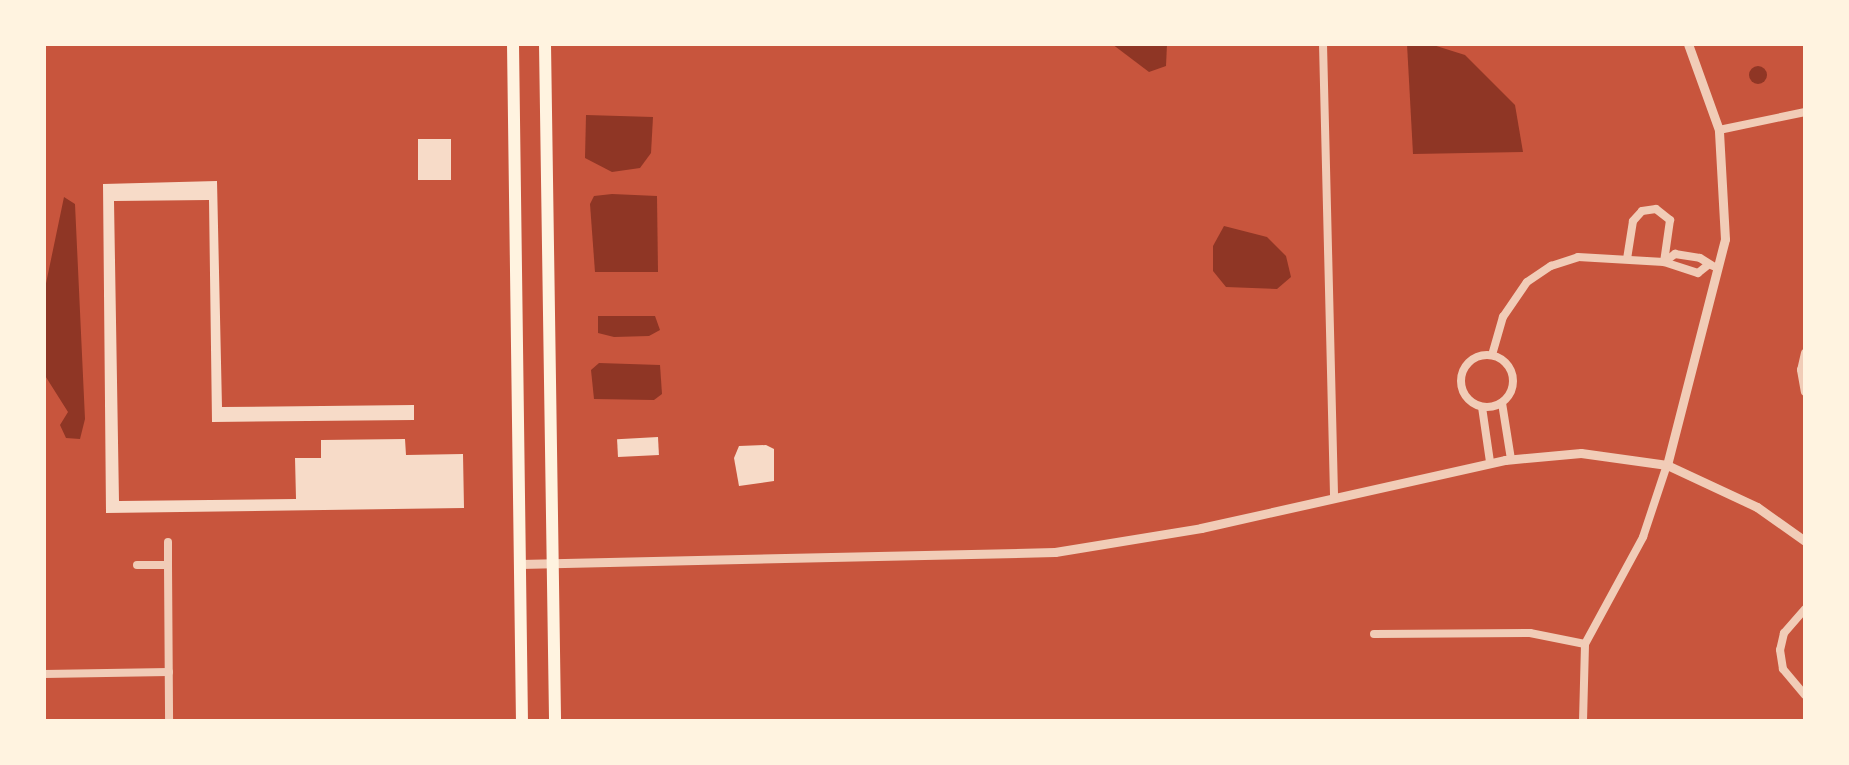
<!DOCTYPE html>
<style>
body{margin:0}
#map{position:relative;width:1849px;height:765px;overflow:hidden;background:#c8553d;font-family:Quicksand,sans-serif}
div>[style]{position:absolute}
.water>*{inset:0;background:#8f3625}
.round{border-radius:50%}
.building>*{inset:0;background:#f7dbc8;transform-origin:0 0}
.minor>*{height:8px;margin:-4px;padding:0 4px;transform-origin:4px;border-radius:4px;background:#f1ccb7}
.minor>.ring{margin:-4px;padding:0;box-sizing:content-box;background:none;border:8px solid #f1ccb7;border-radius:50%}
.tertiary>*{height:9px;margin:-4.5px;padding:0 4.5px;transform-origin:4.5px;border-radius:4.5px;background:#f1ccb7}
.primary>*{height:12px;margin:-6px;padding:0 6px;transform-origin:6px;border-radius:6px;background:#fff3e0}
span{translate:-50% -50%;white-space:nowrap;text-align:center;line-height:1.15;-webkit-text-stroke:8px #fff3e0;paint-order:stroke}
.frame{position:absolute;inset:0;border:46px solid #fff3e0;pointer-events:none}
</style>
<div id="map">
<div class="water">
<div style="clip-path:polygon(1112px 44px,1167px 44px,1166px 66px,1149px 72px)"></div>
<div style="clip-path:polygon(1407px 44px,1430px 44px,1465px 55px,1515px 105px,1523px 152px,1413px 154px)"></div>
<div class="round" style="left:1749px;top:66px;width:18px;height:18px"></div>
<div style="clip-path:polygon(586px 115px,653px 117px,651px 153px,640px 168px,612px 172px,585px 158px)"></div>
<div style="clip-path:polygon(612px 194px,657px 196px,658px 272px,595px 272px,590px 204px,594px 196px)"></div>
<div style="clip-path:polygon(64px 197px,75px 204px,85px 419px,80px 439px,66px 438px,60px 425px,68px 412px,44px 374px,44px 293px)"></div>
<div style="clip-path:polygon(1224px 226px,1267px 237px,1286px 256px,1291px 277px,1277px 289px,1226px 287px,1213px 271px,1213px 246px)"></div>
<div style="clip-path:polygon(598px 316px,655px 316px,660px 330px,649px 336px,614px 337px,598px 333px)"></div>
<div style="clip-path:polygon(599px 363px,660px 365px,662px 394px,654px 400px,594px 399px,591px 370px)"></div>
</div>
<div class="building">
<div style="left:418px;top:139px;width:33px;height:41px"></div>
<div style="clip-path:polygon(217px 181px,222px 407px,414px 405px,414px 420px,212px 422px,209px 200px,114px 201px,119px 501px,296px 499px,295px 458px,321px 458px,321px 440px,405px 439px,406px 455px,463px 454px,464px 508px,106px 513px,103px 184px)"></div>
<div style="left:658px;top:437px;width:18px;height:41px;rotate:87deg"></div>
<div style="clip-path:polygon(766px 445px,774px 449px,774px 481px,739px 486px,734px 458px,739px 446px)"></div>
</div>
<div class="minor">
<div style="left:1323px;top:44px;width:454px;rotate:88.6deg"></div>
<div style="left:1719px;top:130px;width:88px;rotate:-11.8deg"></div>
<div style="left:1627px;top:259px;width:38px;rotate:-81deg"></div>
<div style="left:1633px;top:221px;width:13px;rotate:-48deg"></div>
<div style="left:1642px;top:211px;width:14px;rotate:-8deg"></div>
<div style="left:1656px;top:209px;width:18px;rotate:38deg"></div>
<div style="left:1670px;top:220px;width:42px;rotate:98.1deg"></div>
<div style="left:1664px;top:262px;width:14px;rotate:-36deg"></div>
<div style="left:1675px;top:254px;width:25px;rotate:9deg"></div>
<div style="left:1700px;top:258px;width:15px;rotate:32deg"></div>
<div style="left:1805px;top:353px;width:17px;rotate:103deg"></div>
<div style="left:1801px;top:370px;width:22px;rotate:80deg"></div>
<div style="left:1492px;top:355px;width:40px;rotate:-74deg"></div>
<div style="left:1503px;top:317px;width:42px;rotate:-55.6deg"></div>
<div style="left:1527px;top:282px;width:29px;rotate:-34deg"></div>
<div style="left:1551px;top:266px;width:28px;rotate:-18deg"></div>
<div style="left:1578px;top:257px;width:86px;rotate:3.3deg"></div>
<div style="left:1664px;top:262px;width:36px;rotate:18deg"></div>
<div style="left:1698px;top:273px;width:13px;rotate:-39deg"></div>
<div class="ring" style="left:1461px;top:355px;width:44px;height:44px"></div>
<div style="left:1502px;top:403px;width:57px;rotate:80.9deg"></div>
<div style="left:1482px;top:407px;width:56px;rotate:81.7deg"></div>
<div style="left:168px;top:542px;width:23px;rotate:90deg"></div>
<div style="left:137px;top:565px;width:31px"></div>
<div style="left:168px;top:565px;width:156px;rotate:89.6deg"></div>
<div style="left:1805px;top:609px;width:32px;rotate:131deg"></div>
<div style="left:1784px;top:633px;width:17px;rotate:103deg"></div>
<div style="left:1780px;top:650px;width:19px;rotate:81deg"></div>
<div style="left:1783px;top:669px;width:34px;rotate:50deg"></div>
<div style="left:1374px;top:634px;width:156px;rotate:-0.4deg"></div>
<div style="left:1530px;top:633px;width:56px;rotate:11.3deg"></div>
<div style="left:44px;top:674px;width:125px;rotate:-0.9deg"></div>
<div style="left:1583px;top:721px;width:77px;rotate:-88.5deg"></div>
<div style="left:1585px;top:644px;width:122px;rotate:-61.5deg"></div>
<div style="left:1643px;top:537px;width:76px;rotate:-71.6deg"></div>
</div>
<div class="tertiary">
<div style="left:1667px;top:465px;width:233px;rotate:-75.6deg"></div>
<div style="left:1725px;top:239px;width:109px;rotate:-93.2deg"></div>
<div style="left:1719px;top:130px;width:91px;rotate:-109.8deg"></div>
<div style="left:520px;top:564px;width:535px;rotate:-1.28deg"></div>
<div style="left:1055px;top:552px;width:148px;rotate:-9.3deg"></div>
<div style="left:1201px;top:528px;width:312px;rotate:-12.6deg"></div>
<div style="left:1505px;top:460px;width:76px;rotate:-5.3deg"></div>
<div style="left:1581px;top:453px;width:87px;rotate:7.9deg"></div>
<div style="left:1667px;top:465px;width:99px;rotate:25deg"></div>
<div style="left:1757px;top:507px;width:59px;rotate:35.3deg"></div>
</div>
<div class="primary">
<div style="left:513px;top:44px;width:677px;rotate:89.24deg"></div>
<div style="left:545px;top:44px;width:677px;rotate:89.15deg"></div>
</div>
<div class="frame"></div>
</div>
